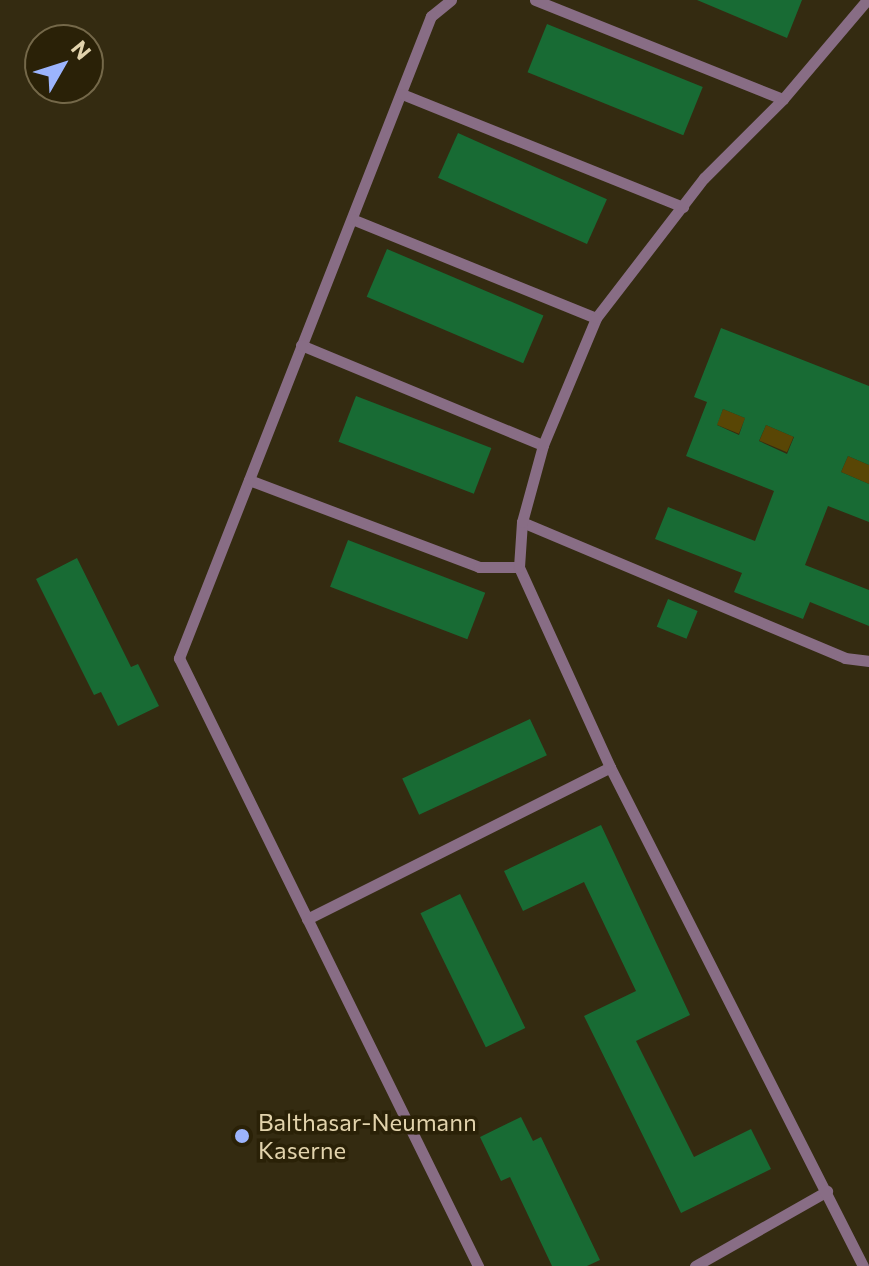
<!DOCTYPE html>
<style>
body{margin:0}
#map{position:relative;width:869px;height:1266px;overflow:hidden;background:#342b11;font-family:Commissioner,sans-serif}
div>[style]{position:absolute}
.green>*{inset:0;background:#594605;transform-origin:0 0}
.building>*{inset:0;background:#186b34;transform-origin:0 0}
.service>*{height:11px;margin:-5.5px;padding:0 5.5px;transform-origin:5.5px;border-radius:5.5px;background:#886d85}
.dots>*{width:22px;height:22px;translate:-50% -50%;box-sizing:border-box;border:4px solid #2a2107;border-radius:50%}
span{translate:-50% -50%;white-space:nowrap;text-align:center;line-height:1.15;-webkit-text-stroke:7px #2a2107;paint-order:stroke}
.poi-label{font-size:24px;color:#e2d3ac}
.left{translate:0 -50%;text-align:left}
.north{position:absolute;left:24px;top:24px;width:80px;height:80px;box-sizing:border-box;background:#2a2107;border:2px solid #746849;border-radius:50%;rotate:51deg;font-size:22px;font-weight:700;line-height:32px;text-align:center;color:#e2d3ac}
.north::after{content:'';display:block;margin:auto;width:28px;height:36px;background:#9cb4fd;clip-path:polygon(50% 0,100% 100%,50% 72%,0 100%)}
</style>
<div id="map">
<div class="green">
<div style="left:723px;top:409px;width:24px;height:17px;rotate:22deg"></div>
<div style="left:766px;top:425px;width:30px;height:17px;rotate:23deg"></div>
<div style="clip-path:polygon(848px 456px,869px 465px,869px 484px,841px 472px)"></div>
</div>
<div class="building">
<div style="clip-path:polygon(697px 0,802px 0,787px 38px)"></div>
<div style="left:547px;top:24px;width:168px;height:52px;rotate:22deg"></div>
<div style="left:458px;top:133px;width:163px;height:49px;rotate:24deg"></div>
<div style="left:387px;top:249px;width:170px;height:52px;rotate:23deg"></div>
<div style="clip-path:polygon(evenodd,721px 328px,869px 386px,869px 465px,848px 456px,841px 472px,869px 484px,869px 522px,828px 506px,805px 565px,869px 590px,869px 626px,810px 602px,803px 619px,734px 592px,742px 573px,655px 539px,668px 507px,755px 541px,774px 491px,686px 456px,707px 402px,694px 397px,721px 328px,723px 409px,745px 418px,739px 435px,717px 425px,723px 409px,721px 328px,766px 425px,794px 437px,787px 454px,759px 441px,766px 425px)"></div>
<div style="left:356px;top:396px;width:145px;height:49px;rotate:21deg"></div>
<div style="left:348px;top:540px;width:147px;height:50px;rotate:21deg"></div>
<div style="clip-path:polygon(77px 558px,131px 667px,138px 664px,159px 706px,118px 726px,101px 692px,94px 695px,36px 579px)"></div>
<div style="left:668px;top:599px;width:32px;height:30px;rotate:22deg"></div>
<div style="left:530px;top:719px;width:40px;height:141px;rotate:65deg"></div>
<div style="clip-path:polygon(601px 825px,690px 1015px,636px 1041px,694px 1157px,751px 1129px,771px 1169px,681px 1213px,584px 1016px,636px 991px,584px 882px,523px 911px,504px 871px)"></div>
<div style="left:460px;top:894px;width:149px;height:44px;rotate:64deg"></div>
<div style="clip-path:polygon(521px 1117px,533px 1141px,541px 1137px,600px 1260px,587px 1266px,552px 1266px,510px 1177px,501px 1181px,480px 1137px)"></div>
</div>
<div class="service">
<div style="left:451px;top:0;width:26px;rotate:141deg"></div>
<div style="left:431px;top:16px;width:690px;rotate:111.43deg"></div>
<div style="left:179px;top:658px;width:678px;rotate:63.81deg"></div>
<div style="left:535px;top:0;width:267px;rotate:21.8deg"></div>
<div style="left:402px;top:94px;width:303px;rotate:21.9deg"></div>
<div style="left:352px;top:219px;width:263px;rotate:22.1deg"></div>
<div style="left:301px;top:345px;width:262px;rotate:22.5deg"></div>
<div style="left:249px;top:480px;width:246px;rotate:20.7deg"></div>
<div style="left:479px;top:567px;width:40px"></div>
<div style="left:522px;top:522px;width:350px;rotate:22.8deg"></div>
<div style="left:845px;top:658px;width:24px;rotate:7deg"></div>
<div style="left:307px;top:919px;width:339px;rotate:-26.6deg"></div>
<div style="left:695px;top:1266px;width:152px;rotate:-29.6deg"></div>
<div style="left:863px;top:1266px;width:559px;rotate:-116.89deg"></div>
<div style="left:610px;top:767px;width:220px;rotate:-114.5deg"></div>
<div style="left:519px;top:567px;width:45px;rotate:-86.2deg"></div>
<div style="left:522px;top:522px;width:80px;rotate:-74.7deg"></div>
<div style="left:543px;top:445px;width:138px;rotate:-67.3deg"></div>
<div style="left:596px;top:318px;width:177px;rotate:-52.4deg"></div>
<div style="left:704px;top:178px;width:112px;rotate:-45deg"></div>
<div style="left:783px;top:99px;width:130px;rotate:-49.7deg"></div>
</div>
<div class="dots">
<div style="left:242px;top:1136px;background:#9cb4fd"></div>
</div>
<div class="poi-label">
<span class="left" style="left:258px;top:1136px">Balthasar-Neumann<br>Kaserne</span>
</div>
<div class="north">N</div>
</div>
